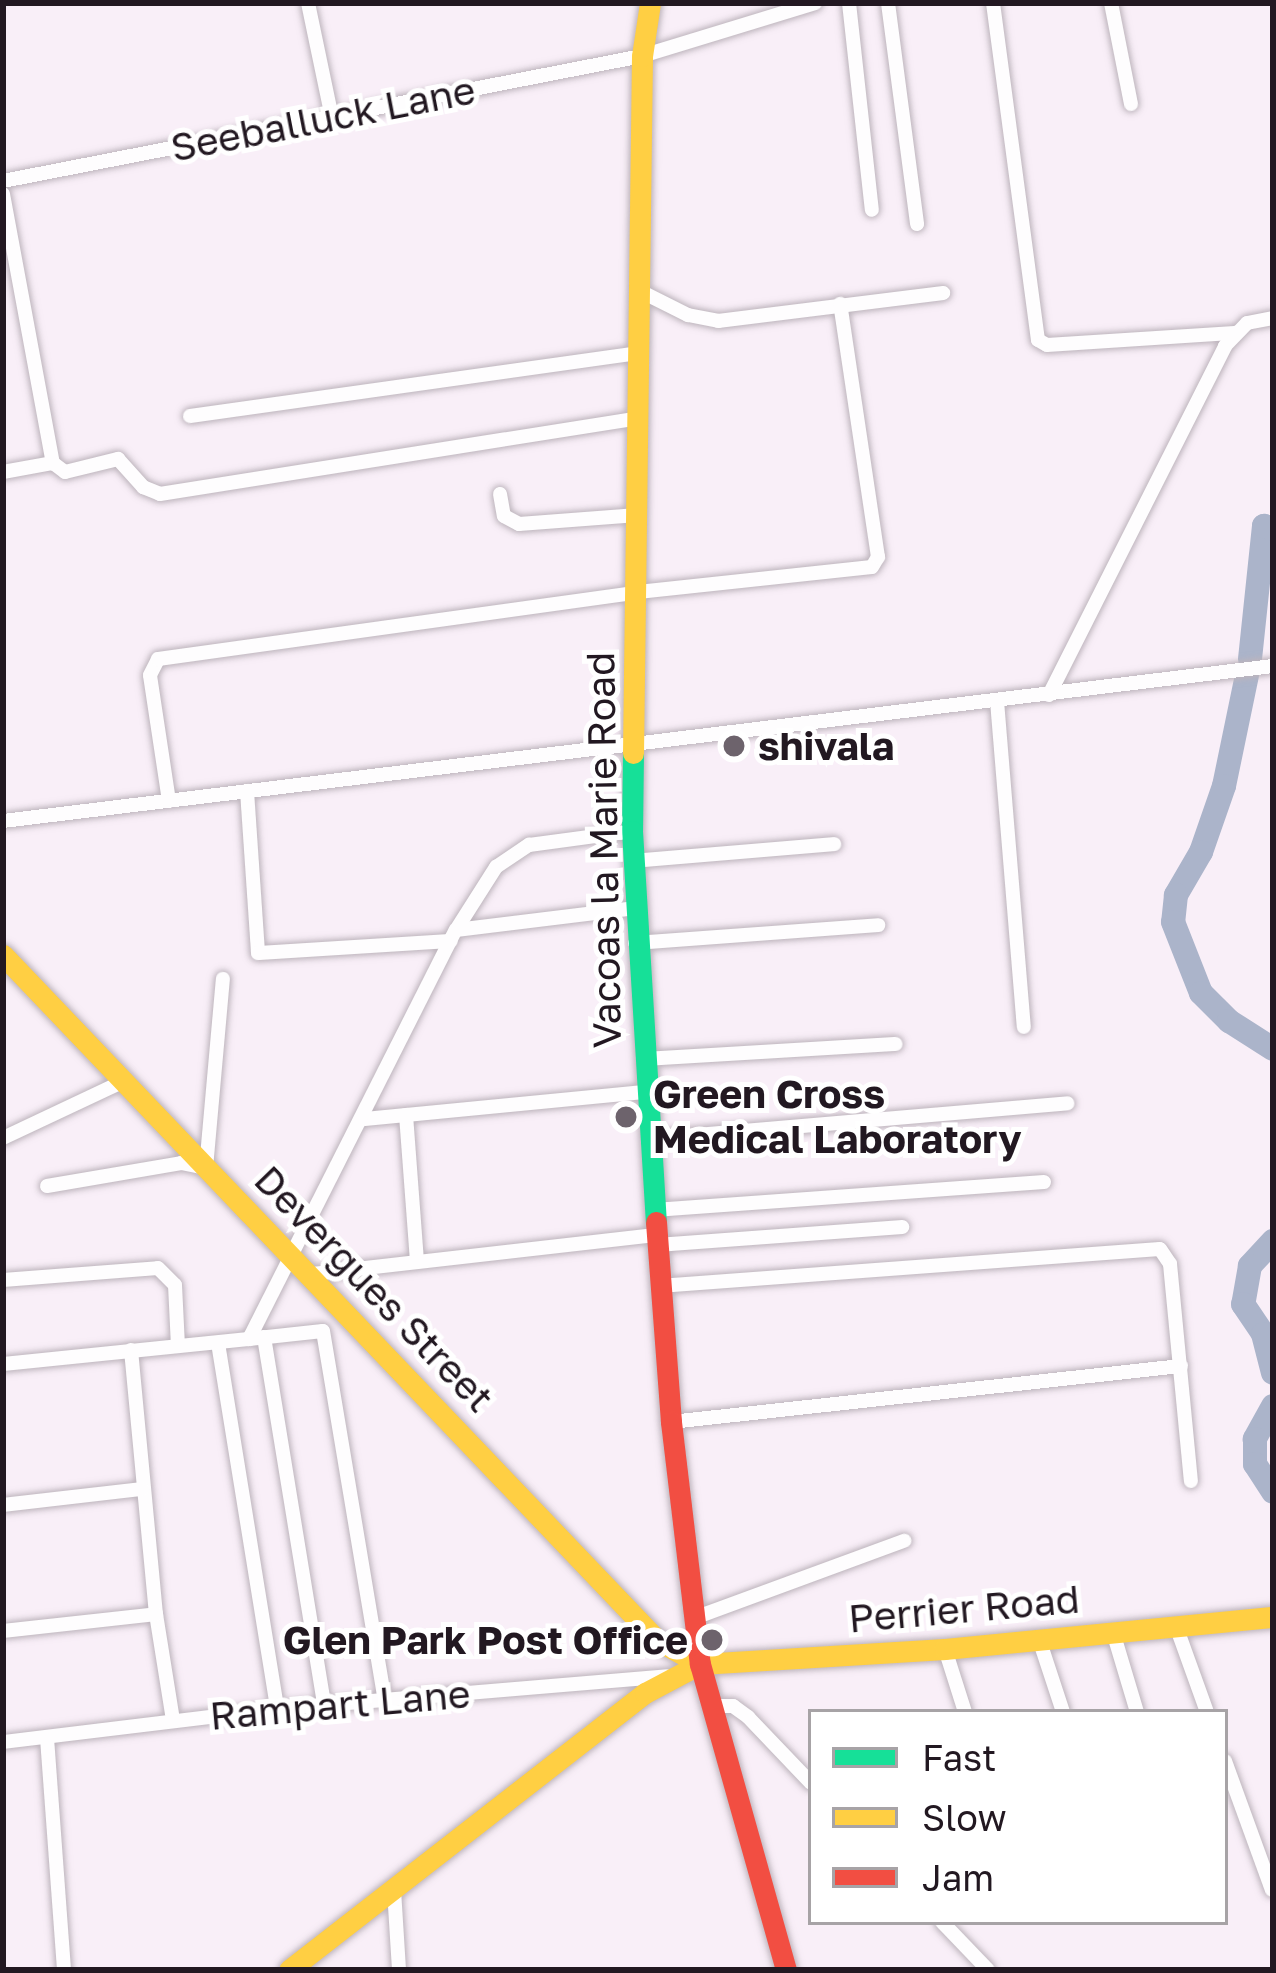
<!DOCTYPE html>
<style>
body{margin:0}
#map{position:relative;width:1276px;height:1973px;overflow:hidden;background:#f9eff8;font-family:"Golos Text",sans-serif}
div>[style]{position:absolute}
.river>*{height:24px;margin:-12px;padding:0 12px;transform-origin:12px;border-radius:12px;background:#abb4ca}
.roads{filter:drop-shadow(0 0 3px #bdb4bc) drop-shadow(0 0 3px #bdb4bc)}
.street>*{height:14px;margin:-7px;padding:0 7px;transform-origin:7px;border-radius:7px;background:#fefdfe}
.fast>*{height:21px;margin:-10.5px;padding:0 10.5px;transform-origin:10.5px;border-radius:10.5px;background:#16e098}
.slow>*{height:21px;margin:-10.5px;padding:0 10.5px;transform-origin:10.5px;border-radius:10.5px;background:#ffcf43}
.jam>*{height:21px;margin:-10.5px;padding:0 10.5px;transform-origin:10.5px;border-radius:10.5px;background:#f24e42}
.dots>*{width:33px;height:33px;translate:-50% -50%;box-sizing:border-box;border:6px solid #fff;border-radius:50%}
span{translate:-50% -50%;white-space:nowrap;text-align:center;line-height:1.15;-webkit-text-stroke:10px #fff;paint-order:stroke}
.street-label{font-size:39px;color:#221821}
.poi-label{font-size:39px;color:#221821;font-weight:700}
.left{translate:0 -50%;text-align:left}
.right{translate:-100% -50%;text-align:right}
.frame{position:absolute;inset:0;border:6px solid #221821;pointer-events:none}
.legend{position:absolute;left:808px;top:1709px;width:420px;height:216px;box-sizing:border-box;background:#fff;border:3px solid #a7a3a6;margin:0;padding:15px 21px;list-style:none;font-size:36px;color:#221821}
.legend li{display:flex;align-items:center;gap:24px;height:60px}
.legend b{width:60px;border:3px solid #a7a3a6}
</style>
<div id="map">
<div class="river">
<div style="left:1250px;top:659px;width:134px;rotate:-84deg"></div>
<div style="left:1264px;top:526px;width:9px;rotate:18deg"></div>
<div style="left:1247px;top:675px;width:113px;rotate:101.7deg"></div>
<div style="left:1224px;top:786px;width:70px;rotate:109.2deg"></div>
<div style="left:1201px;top:852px;width:50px;rotate:120.2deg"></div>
<div style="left:1176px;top:895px;width:27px;rotate:96deg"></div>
<div style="left:1173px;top:922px;width:76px;rotate:68.5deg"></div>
<div style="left:1201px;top:993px;width:40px;rotate:45deg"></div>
<div style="left:1229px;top:1021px;width:52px;rotate:32.5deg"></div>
<div style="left:1273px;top:1241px;width:34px;rotate:133deg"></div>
<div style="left:1250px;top:1266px;width:39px;rotate:100deg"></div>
<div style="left:1243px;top:1304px;width:36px;rotate:56deg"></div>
<div style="left:1263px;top:1334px;width:40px;rotate:75.6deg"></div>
<div style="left:1273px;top:1406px;width:38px;rotate:119deg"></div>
<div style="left:1255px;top:1439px;width:25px;rotate:90deg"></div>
<div style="left:1255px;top:1464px;width:33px;rotate:57deg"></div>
</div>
<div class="roads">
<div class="street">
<div style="left:308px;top:3px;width:117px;rotate:78.2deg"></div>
<div style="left:849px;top:3px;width:208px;rotate:83.7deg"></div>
<div style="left:888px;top:3px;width:223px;rotate:82.5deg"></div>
<div style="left:993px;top:3px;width:340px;rotate:82.4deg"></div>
<div style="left:1038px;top:340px;width:10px;rotate:29deg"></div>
<div style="left:1047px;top:345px;width:188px;rotate:-3.7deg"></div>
<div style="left:1111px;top:3px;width:103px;rotate:78.8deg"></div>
<div style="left:3px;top:181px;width:651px;rotate:-11.07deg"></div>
<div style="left:642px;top:56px;width:181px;rotate:-17deg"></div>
<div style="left:3px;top:194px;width:274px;rotate:79.5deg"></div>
<div style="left:640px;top:291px;width:54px;rotate:26.6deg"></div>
<div style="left:688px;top:315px;width:31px;rotate:11deg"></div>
<div style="left:718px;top:321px;width:227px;rotate:-7.1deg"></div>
<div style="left:190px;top:416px;width:454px;rotate:-8deg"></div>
<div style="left:53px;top:463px;width:15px;rotate:37deg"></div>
<div style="left:65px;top:472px;width:55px;rotate:-13.8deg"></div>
<div style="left:118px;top:459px;width:38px;rotate:48deg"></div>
<div style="left:143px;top:487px;width:18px;rotate:22deg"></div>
<div style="left:160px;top:494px;width:485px;rotate:-9deg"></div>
<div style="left:3px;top:472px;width:51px;rotate:-10.2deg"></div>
<div style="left:500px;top:494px;width:22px;rotate:80deg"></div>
<div style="left:504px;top:516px;width:17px;rotate:28deg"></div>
<div style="left:519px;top:524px;width:119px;rotate:-4.3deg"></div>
<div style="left:1049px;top:695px;width:391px;rotate:-63.2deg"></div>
<div style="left:1225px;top:346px;width:32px;rotate:-46deg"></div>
<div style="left:1247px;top:323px;width:26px;rotate:-11deg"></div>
<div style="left:997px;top:701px;width:327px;rotate:85.3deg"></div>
<div style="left:247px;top:791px;width:162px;rotate:86.1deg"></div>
<div style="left:258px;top:953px;width:193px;rotate:-3.6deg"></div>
<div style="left:169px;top:801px;width:127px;rotate:-98.6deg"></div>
<div style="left:150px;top:675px;width:18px;rotate:-63deg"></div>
<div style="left:158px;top:659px;width:485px;rotate:-7.9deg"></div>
<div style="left:638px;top:592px;width:235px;rotate:-6.1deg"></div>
<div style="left:872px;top:567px;width:12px;rotate:-59deg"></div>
<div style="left:878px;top:557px;width:256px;rotate:-98.5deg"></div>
<div style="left:3px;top:821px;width:1279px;rotate:-6.96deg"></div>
<div style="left:633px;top:861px;width:202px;rotate:-4.8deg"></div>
<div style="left:456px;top:930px;width:179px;rotate:-7deg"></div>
<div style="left:635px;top:943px;width:244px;rotate:-4.2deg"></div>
<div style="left:643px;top:1059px;width:253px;rotate:-3.4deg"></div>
<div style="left:406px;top:1115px;width:147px;rotate:85.7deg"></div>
<div style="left:364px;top:1119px;width:282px;rotate:-5.5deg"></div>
<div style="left:3px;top:1138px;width:134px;rotate:-25.2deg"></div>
<div style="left:651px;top:1139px;width:418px;rotate:-4.9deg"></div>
<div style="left:47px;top:1186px;width:136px;rotate:-9.7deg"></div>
<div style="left:181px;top:1163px;width:25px;rotate:11deg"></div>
<div style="left:206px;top:1168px;width:190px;rotate:-84.9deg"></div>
<div style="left:654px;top:1210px;width:391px;rotate:-4.1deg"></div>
<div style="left:657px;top:1245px;width:246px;rotate:-4.2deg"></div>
<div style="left:313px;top:1274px;width:344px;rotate:-6.5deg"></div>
<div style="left:3px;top:1280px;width:155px;rotate:-4.4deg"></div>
<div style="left:158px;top:1268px;width:24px;rotate:45deg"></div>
<div style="left:175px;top:1285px;width:61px;rotate:87.2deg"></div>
<div style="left:659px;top:1286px;width:502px;rotate:-4.22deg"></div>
<div style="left:1160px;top:1249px;width:18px;rotate:56deg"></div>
<div style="left:1170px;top:1264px;width:218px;rotate:84.5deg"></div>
<div style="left:264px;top:1337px;width:373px;rotate:80.7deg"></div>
<div style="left:249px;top:1339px;width:74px;rotate:-6.2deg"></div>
<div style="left:323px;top:1331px;width:374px;rotate:80.5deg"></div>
<div style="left:218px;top:1343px;width:371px;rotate:80.8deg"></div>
<div style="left:131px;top:1350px;width:265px;rotate:84.6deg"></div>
<div style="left:156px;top:1614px;width:107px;rotate:80.9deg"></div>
<div style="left:3px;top:1364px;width:247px;rotate:-5.8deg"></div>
<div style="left:249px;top:1339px;width:458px;rotate:-63.2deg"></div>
<div style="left:456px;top:930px;width:75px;rotate:-57.6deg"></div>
<div style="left:496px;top:867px;width:40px;rotate:-34deg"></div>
<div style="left:529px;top:845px;width:104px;rotate:-7.7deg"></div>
<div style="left:671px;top:1422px;width:513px;rotate:-6.27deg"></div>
<div style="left:3px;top:1505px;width:140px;rotate:-6.6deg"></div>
<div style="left:697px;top:1617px;width:221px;rotate:-20.2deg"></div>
<div style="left:1176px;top:1626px;width:91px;rotate:70.2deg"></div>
<div style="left:3px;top:1631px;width:154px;rotate:-6.3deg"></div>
<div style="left:1113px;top:1632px;width:84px;rotate:73.3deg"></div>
<div style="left:1039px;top:1639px;width:77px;rotate:71.8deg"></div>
<div style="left:945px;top:1649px;width:66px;rotate:72.4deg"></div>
<div style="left:715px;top:1706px;width:18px"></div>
<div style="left:733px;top:1706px;width:19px;rotate:36deg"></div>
<div style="left:748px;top:1717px;width:91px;rotate:46.3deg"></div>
<div style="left:47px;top:1738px;width:233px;rotate:85.8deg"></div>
<div style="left:3px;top:1742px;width:276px;rotate:-6.9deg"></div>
<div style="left:277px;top:1709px;width:391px;rotate:-4.8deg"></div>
<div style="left:1225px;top:1761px;width:137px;rotate:70deg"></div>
<div style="left:394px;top:1890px;width:80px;rotate:86.4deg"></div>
<div style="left:942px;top:1922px;width:66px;rotate:46.2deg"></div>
</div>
<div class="fast">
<div style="left:633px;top:753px;width:78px;rotate:90.7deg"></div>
<div style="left:632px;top:831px;width:392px;rotate:86.5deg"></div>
</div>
<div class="slow">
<div style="left:633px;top:753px;width:697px;rotate:-89.26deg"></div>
<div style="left:642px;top:56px;width:54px;rotate:-81.4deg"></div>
<div style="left:3px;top:955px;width:947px;rotate:46.33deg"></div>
<div style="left:657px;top:1640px;width:49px;rotate:29.2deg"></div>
<div style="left:289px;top:1970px;width:451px;rotate:-37.9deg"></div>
<div style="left:645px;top:1693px;width:62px;rotate:-27.8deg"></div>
<div style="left:700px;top:1664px;width:245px;rotate:-3.5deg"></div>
<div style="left:945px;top:1649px;width:330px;rotate:-5.6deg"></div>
</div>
<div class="jam">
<div style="left:656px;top:1222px;width:201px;rotate:85.7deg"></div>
<div style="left:671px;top:1422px;width:244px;rotate:83.2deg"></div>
<div style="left:700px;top:1664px;width:318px;rotate:74.3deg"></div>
</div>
</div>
<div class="dots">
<div style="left:734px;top:746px;background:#6d636c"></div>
<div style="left:626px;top:1117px;background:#6d636c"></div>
<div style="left:712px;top:1640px;background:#6d636c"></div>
</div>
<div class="street-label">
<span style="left:323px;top:119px;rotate:-11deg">Seeballuck Lane</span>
<span style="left:604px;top:850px;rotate:-91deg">Vacoas la Marie Road</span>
<span style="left:374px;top:1289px;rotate:46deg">Devergues Street</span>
<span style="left:964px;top:1609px;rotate:-5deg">Perrier Road</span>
<span style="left:340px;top:1705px;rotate:-5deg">Rampart Lane</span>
</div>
<div class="poi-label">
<span class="left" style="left:758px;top:746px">shivala</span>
<span class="left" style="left:653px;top:1117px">Green Cross<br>Medical Laboratory</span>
<span class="right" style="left:688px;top:1640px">Glen Park Post Office</span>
</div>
<div class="frame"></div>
<ul class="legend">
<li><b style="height:15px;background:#16e098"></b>Fast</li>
<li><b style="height:15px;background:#ffcf43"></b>Slow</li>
<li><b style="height:15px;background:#f24e42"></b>Jam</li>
</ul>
</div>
